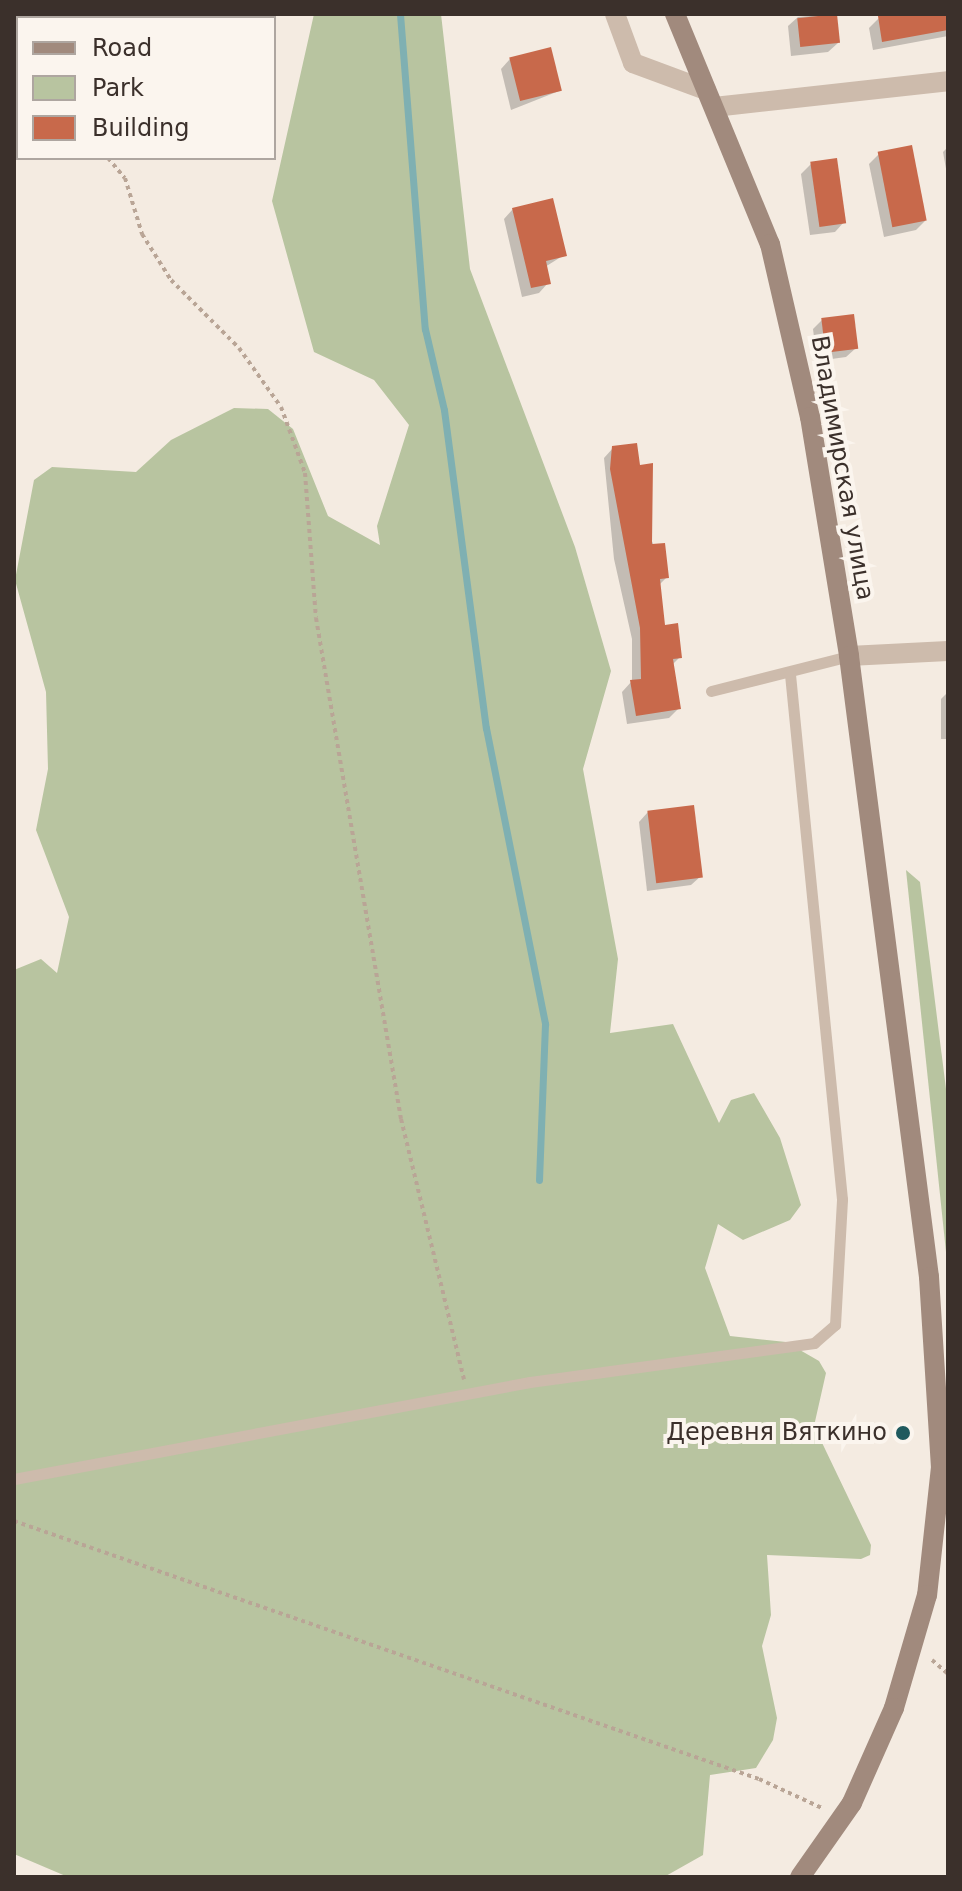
<!DOCTYPE html>
<meta charset="utf-8">
<style>
body{margin:0}
#map{position:relative;width:962px;height:1891px;overflow:hidden;background:#f4ebe1;font-family:"DejaVu Sans",sans-serif}
div>[style]{position:absolute}
.green>*{inset:0;background:#b8c4a0}
.shadow>*{inset:0;background:#0003}
.stream>*{height:7px;margin:-3.5px;padding:0 3.5px;transform-origin:3.5px;border-radius:3.5px;background:#7fb0b2}
.building>*{inset:0;background:#c8694b;transform-origin:0 0}
.path>*{height:4px;margin-top:-2px;transform-origin:0;background:repeating-linear-gradient(90deg,#b9a596 0 4px,transparent 0 8px)}
.lane>*{height:11px;margin:-5.5px;padding:0 5.5px;transform-origin:5.5px;border-radius:5.5px;background:#cdbbac}
.street>*{height:20px;margin:-10px;padding:0 10px;transform-origin:10px;border-radius:10px;background:#cdbbac}
.secondary>*{height:20px;margin:-10px;padding:0 10px;transform-origin:10px;border-radius:10px;background:#a18a7d}
.dots>*{width:22px;height:22px;translate:-50% -50%;box-sizing:border-box;border:4px solid #fbf5ee;border-radius:50%}
span{translate:-50% -50%;white-space:nowrap;text-align:center;line-height:1.15;-webkit-text-stroke:8px #fbf5ee;paint-order:stroke}
.street-label{font-size:24px;color:#3b302b}
.poi-label{font-size:24px;color:#3b302b}
.right{translate:-100% -50%;text-align:right}
.frame{position:absolute;inset:0;border:16px solid #3b302b;pointer-events:none}
.legend{position:absolute;left:16px;top:16px;width:260px;height:144px;box-sizing:border-box;background:#fbf5ee;border:2px solid #aea6a0;margin:0;padding:10px 14px;list-style:none;font-size:24px;color:#3b302b}
.legend li{display:flex;align-items:center;gap:16px;height:40px}
.legend b{width:40px;border:2px solid #aea6a0}
</style>
<div id="map">
<div class="green">
<div style="clip-path:polygon(314px 14px,441px 14px,470px 269px,575px 547px,611px 671px,583px 769px,618px 959px,610px 1033px,673px 1024px,719px 1123px,731px 1100px,754px 1093px,780px 1138px,801px 1205px,790px 1220px,743px 1240px,718px 1224px,705px 1268px,730px 1336px,786px 1342px,819px 1361px,826px 1373px,814px 1426px,871px 1545px,870px 1555px,861px 1559px,767px 1555px,771px 1615px,762px 1646px,777px 1718px,773px 1740px,756px 1768px,710px 1775px,703px 1855px,664px 1877px,68px 1877px,14px 1854px,14px 970px,41px 959px,57px 973px,69px 917px,36px 830px,48px 769px,46px 692px,15px 580px,34px 480px,52px 467px,136px 472px,171px 440px,234px 408px,268px 409px,293px 429px,328px 516px,380px 545px,377px 526px,409px 425px,374px 380px,314px 352px,272px 201px)"></div>
<div style="clip-path:polygon(906px 870px,920px 882px,948px 1105px,948px 1271px)"></div>
</div>
<div class="shadow">
<div style="clip-path:polygon(835px 14px,838px 43px,828px 52px,791px 56px,788px 26px,798px 17px)"></div>
<div style="clip-path:polygon(948px 14px,948px 36px,873px 50px,869px 28px,879px 18px)"></div>
<div style="clip-path:polygon(510px 59px,559px 91px,511px 110px,501px 69px)"></div>
<div style="clip-path:polygon(948px 147px,948px 180px,943px 152px)"></div>
<div style="clip-path:polygon(879px 154px,925px 221px,916px 230px,884px 237px,869px 164px)"></div>
<div style="clip-path:polygon(811px 164px,844px 222px,835px 232px,810px 235px,801px 174px)"></div>
<div style="clip-path:polygon(513px 209px,564px 255px,545px 267px,548px 283px,539px 293px,522px 297px,504px 219px)"></div>
<div style="clip-path:polygon(822px 320px,856px 348px,846px 357px,817px 361px,813px 329px)"></div>
<div style="clip-path:polygon(613px 448px,667px 577px,658px 586px,664px 627px,680px 657px,672px 665px,679px 708px,669px 718px,627px 724px,622px 692px,632px 681px,632px 639px,614px 559px,604px 458px)"></div>
<div style="clip-path:polygon(948px 692px,948px 739px,941px 739px,941px 699px)"></div>
<div style="clip-path:polygon(648px 812px,701px 876px,691px 885px,647px 891px,639px 822px)"></div>
</div>
<div class="stream">
<div style="left:400px;top:14px;width:316px;rotate:85.5deg"></div>
<div style="left:425px;top:329px;width:83px;rotate:76.8deg"></div>
<div style="left:444px;top:410px;width:321px;rotate:82.5deg"></div>
<div style="left:486px;top:728px;width:302px;rotate:78.7deg"></div>
<div style="left:545px;top:1024px;width:156px;rotate:92.2deg"></div>
</div>
<div class="building">
<div style="left:837px;top:14px;width:29px;height:40px;rotate:84deg"></div>
<div style="clip-path:polygon(948px 14px,948px 30px,882px 42px,878px 16px)"></div>
<div style="left:551px;top:47px;width:45px;height:43px;rotate:76deg"></div>
<div style="left:912px;top:145px;width:77px;height:35px;rotate:79deg"></div>
<div style="left:837px;top:158px;width:66px;height:27px;rotate:82deg"></div>
<div style="clip-path:polygon(553px 198px,567px 256px,546px 261px,551px 284px,531px 288px,512px 208px)"></div>
<div style="left:854px;top:314px;width:35px;height:33px;rotate:83deg"></div>
<div style="clip-path:polygon(637px 443px,640px 465px,653px 463px,652px 544px,665px 543px,669px 578px,660px 579px,665px 625px,678px 623px,682px 658px,673px 659px,681px 709px,636px 716px,630px 680px,641px 679px,640px 628px,610px 469px,612px 446px)"></div>
<div style="left:694px;top:805px;width:73px;height:47px;rotate:83deg"></div>
</div>
<div class="path">
<div style="left:14px;top:151px;width:4px"></div>
<div style="left:108px;top:158px;width:26px;rotate:50deg"></div>
<div style="left:125px;top:178px;width:59px;rotate:73.1deg"></div>
<div style="left:142px;top:234px;width:54px;rotate:57.8deg"></div>
<div style="left:171px;top:280px;width:96px;rotate:45deg"></div>
<div style="left:239px;top:348px;width:72px;rotate:54.6deg"></div>
<div style="left:281px;top:407px;width:70px;rotate:70deg"></div>
<div style="left:305px;top:473px;width:145px;rotate:85.7deg"></div>
<div style="left:316px;top:618px;width:508px;rotate:80.37deg"></div>
<div style="left:401px;top:1119px;width:268px;rotate:76.4deg"></div>
<div style="left:14px;top:1521px;width:788px;rotate:19.1deg"></div>
<div style="left:759px;top:1779px;width:69px;rotate:24.7deg"></div>
<div style="left:932px;top:1660px;width:21px;rotate:41deg"></div>
</div>
<div class="lane">
<div style="left:711px;top:691px;width:142px;rotate:-14.2deg"></div>
<div style="left:14px;top:1479px;width:525px;rotate:-10.65deg"></div>
<div style="left:530px;top:1382px;width:287px;rotate:-7.8deg"></div>
<div style="left:814px;top:1343px;width:28px;rotate:-41deg"></div>
<div style="left:835px;top:1325px;width:126px;rotate:-86.8deg"></div>
<div style="left:842px;top:1199px;width:528px;rotate:-95.66deg"></div>
</div>
<div class="street">
<div style="left:615px;top:14px;width:52px;rotate:69.8deg"></div>
<div style="left:633px;top:63px;width:78px;rotate:20.3deg"></div>
<div style="left:714px;top:107px;width:235px;rotate:-6.3deg"></div>
<div style="left:849px;top:656px;width:99px;rotate:-2.9deg"></div>
</div>
<div class="secondary">
<div style="left:675px;top:14px;width:249px;rotate:67.6deg"></div>
<div style="left:770px;top:244px;width:178px;rotate:77deg"></div>
<div style="left:810px;top:417px;width:242px;rotate:80.7deg"></div>
<div style="left:849px;top:656px;width:626px;rotate:82.66deg"></div>
<div style="left:929px;top:1277px;width:190px;rotate:86.4deg"></div>
<div style="left:941px;top:1467px;width:129px;rotate:96.2deg"></div>
<div style="left:927px;top:1595px;width:118px;rotate:106.3deg"></div>
<div style="left:894px;top:1708px;width:104px;rotate:113.9deg"></div>
<div style="left:852px;top:1803px;width:90px;rotate:125.1deg"></div>
</div>
<div class="dots">
<div style="left:903px;top:1433px;background:#1f5a5e"></div>
</div>
<div class="street-label">
<span style="left:842px;top:468px;rotate:80deg">Владимирская улица</span>
</div>
<div class="poi-label">
<span class="right" style="left:887px;top:1433px">Деревня Вяткино</span>
</div>
<div class="frame"></div>
<ul class="legend">
<li><b style="height:10px;background:#a18a7d"></b>Road</li>
<li><b style="height:22px;background:#b8c4a0"></b>Park</li>
<li><b style="height:22px;background:#c8694b"></b>Building</li>
</ul>
</div>
